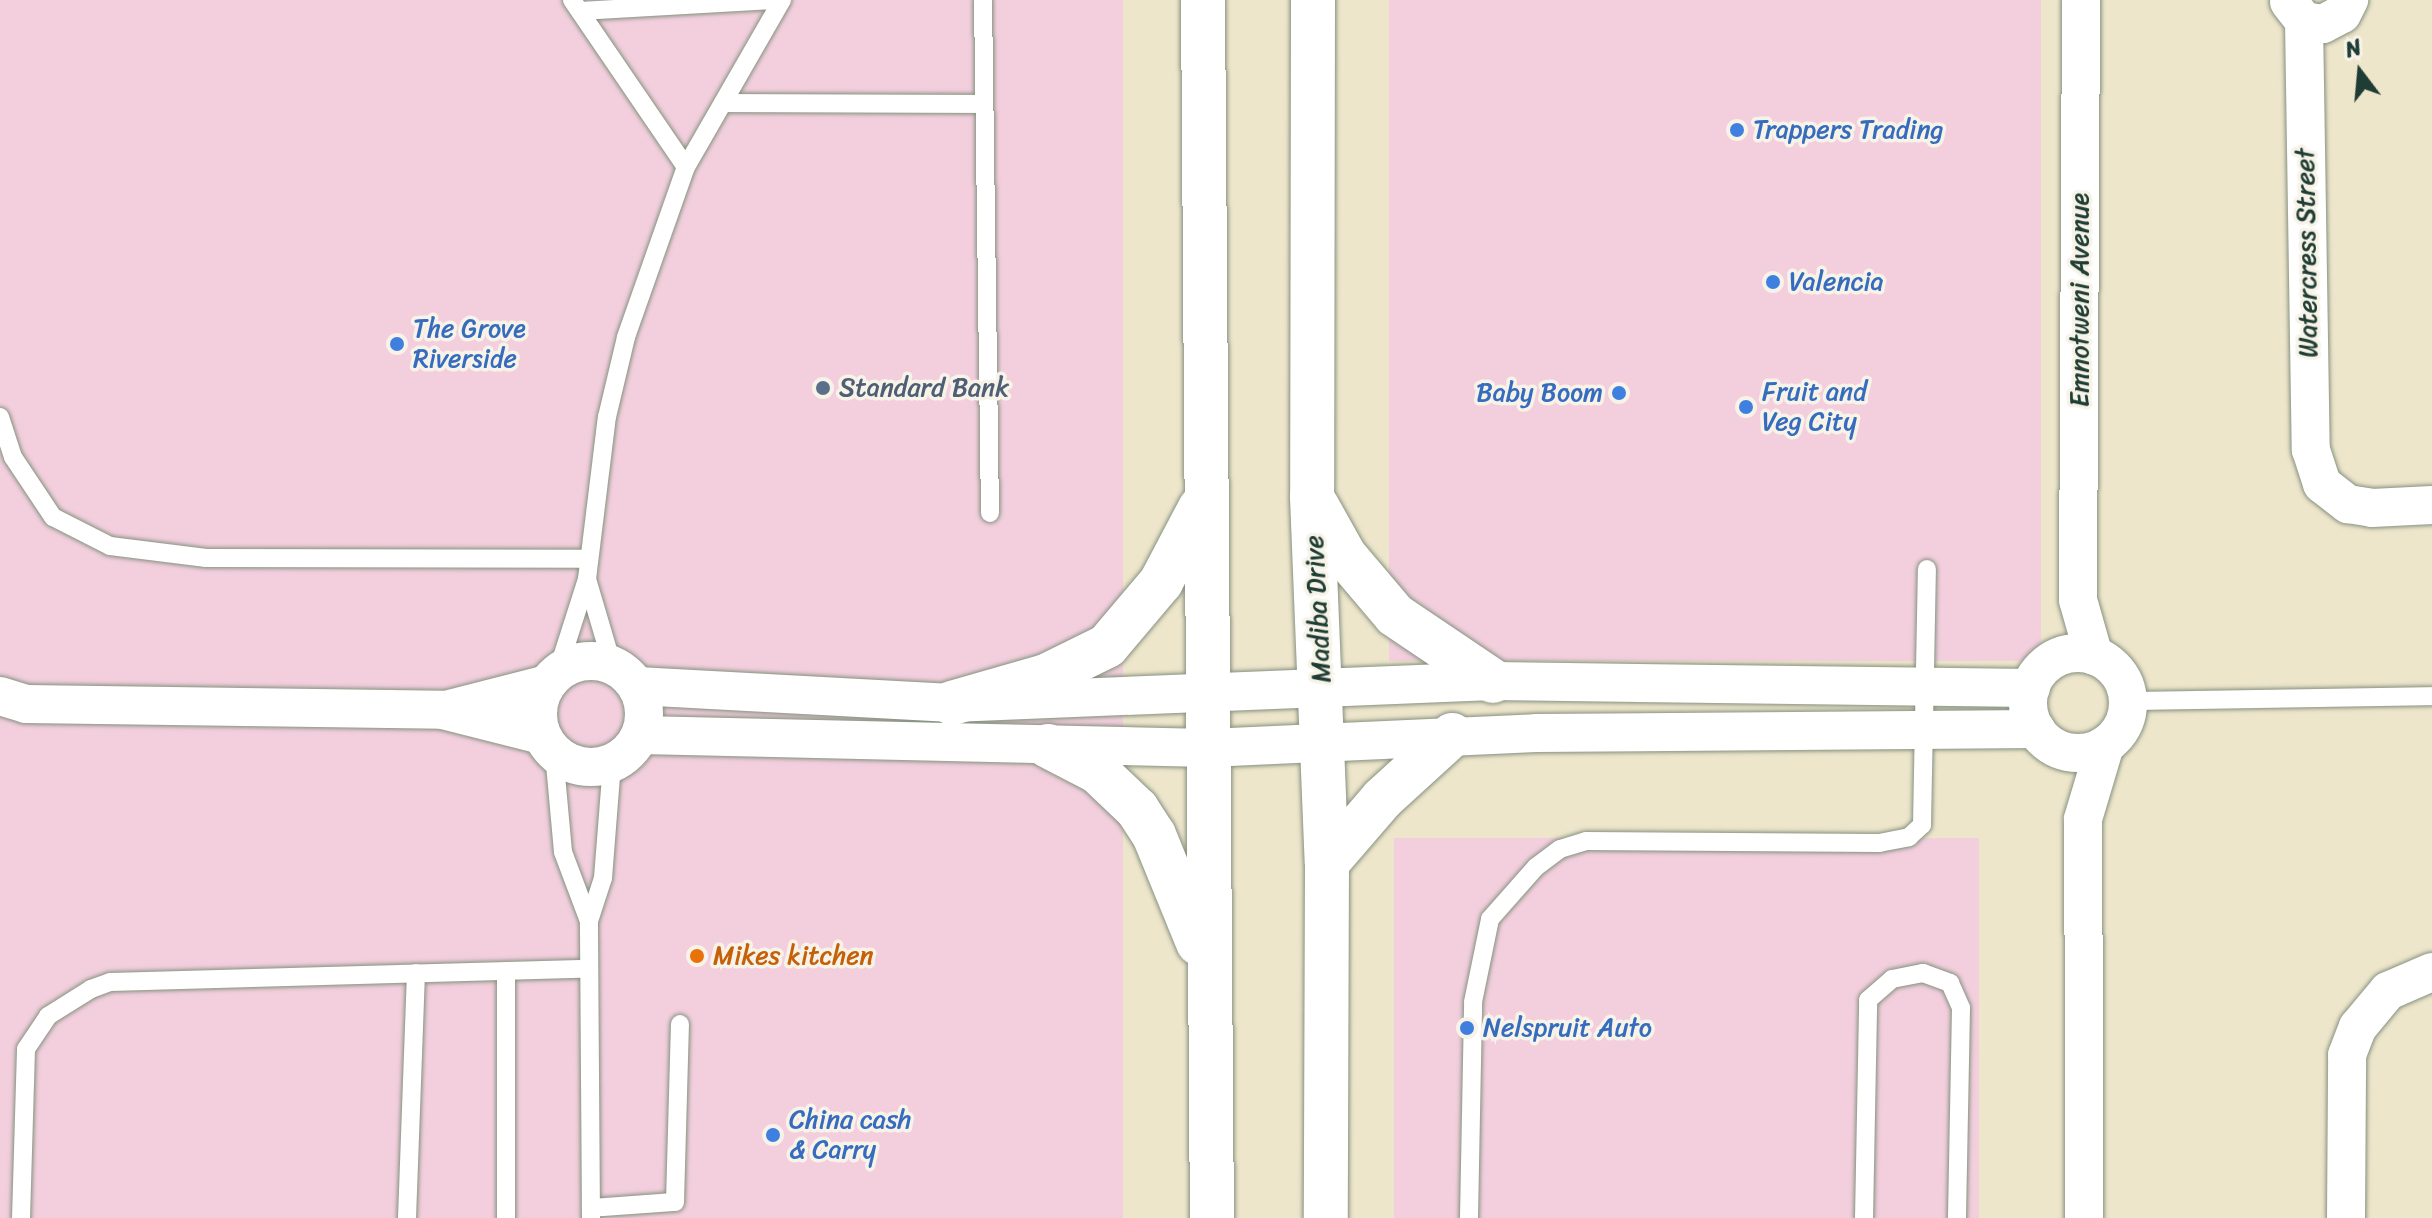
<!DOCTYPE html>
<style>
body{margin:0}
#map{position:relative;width:2432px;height:1218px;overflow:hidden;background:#eee6cb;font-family:Sriracha,sans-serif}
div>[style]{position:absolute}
.built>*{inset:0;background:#f3cfde;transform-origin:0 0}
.roads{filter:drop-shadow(0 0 2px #869280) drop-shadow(0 0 2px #869280)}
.lane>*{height:18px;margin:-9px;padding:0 9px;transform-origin:9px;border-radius:9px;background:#fff}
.street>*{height:38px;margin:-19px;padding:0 19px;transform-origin:19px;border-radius:19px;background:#fff}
.street>.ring{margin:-19px;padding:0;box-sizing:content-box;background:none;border:38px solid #fff;border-radius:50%}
.primary>*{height:44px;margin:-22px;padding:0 22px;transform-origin:22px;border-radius:22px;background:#fff}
.dots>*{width:22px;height:22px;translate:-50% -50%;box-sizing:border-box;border:4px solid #f7f3e8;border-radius:50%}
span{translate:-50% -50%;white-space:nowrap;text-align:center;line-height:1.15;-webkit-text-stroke:7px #f7f3e8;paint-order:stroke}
.shop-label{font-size:26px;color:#366cbe}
.left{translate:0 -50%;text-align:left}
.right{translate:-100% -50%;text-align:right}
.street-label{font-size:26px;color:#1f3d34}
.service-label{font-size:26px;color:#4e5e75}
.food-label{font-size:26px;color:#c56008}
.north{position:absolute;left:2320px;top:32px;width:80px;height:80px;-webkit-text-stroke:6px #f7f3e8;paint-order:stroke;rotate:344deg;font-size:22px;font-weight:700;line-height:32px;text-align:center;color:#1f3d34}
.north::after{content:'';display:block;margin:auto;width:28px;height:36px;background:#1f3d34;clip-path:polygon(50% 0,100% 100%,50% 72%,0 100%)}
</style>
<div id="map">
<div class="built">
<div style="left:0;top:0;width:1123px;height:1218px"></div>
<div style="left:1389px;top:0;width:652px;height:661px"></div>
<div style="left:1979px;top:838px;width:380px;height:585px;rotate:90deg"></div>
</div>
<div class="roads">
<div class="lane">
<div style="left:572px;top:0;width:202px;rotate:55.7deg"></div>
<div style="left:983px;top:0;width:513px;rotate:89.22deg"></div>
<div style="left:580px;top:11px;width:193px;rotate:-3.3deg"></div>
<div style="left:723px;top:103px;width:261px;rotate:0.2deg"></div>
<div style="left:0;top:417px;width:42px;rotate:72deg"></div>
<div style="left:13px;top:457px;width:72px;rotate:56.3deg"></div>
<div style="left:53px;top:517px;width:64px;rotate:27deg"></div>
<div style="left:110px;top:546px;width:97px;rotate:7.1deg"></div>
<div style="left:206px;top:558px;width:383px;rotate:0.1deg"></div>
<div style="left:587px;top:579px;width:89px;rotate:73.6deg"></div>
<div style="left:557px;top:673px;width:99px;rotate:-72.3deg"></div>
<div style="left:587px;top:579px;width:163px;rotate:-83deg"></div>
<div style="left:607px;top:417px;width:82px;rotate:-76.6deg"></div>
<div style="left:626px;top:337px;width:180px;rotate:-70.6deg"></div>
<div style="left:686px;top:167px;width:193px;rotate:-60.1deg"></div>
<div style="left:2128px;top:701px;width:304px;rotate:-0.9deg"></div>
<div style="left:554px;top:753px;width:99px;rotate:84.8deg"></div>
<div style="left:563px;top:852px;width:74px;rotate:69.4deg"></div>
<div style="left:591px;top:1208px;width:84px;rotate:-4.1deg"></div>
<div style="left:675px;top:1202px;width:178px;rotate:-88.4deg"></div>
<div style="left:21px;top:1218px;width:169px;rotate:-88.3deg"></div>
<div style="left:26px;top:1049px;width:40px;rotate:-56deg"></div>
<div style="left:48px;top:1016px;width:51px;rotate:-32.1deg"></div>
<div style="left:91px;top:989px;width:20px;rotate:-20deg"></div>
<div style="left:110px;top:982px;width:479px;rotate:-1.6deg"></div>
<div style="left:407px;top:1218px;width:245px;rotate:-87.9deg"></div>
<div style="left:506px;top:1218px;width:247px;rotate:-90deg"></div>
<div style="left:591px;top:1218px;width:297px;rotate:-90.4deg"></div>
<div style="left:589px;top:921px;width:45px;rotate:-72deg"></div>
<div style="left:603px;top:878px;width:114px;rotate:-85.5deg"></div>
<div style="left:1469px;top:1218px;width:216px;rotate:-88.9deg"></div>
<div style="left:1473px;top:1002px;width:85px;rotate:-78.4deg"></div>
<div style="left:1490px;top:919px;width:69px;rotate:-48.5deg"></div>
<div style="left:1536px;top:867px;width:30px;rotate:-37deg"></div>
<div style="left:1560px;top:849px;width:27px;rotate:-17deg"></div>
<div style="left:1586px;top:841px;width:293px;rotate:0.4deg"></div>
<div style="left:1879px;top:843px;width:31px;rotate:-11deg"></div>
<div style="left:1909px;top:837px;width:18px;rotate:-43deg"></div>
<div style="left:1922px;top:825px;width:256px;rotate:-88.9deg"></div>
<div style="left:1864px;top:1218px;width:218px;rotate:-88.9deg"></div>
<div style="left:1868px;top:1000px;width:32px;rotate:-41deg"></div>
<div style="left:1892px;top:979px;width:32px;rotate:-11deg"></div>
<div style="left:1923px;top:973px;width:29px;rotate:20deg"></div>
<div style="left:1950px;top:983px;width:27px;rotate:66deg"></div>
<div style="left:1961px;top:1008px;width:210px;rotate:91.1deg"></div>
</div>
<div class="street">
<div style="left:2081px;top:0;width:600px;rotate:90.29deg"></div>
<div style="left:2078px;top:600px;width:58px;rotate:74.1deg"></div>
<div style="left:2289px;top:2px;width:24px;rotate:52deg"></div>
<div style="left:2304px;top:21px;width:19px;rotate:9deg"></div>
<div style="left:2323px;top:24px;width:21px;rotate:-28deg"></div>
<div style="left:2342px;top:14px;width:16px;rotate:-63deg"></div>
<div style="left:2304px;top:21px;width:429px;rotate:89.1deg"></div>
<div style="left:2311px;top:450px;width:36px;rotate:72deg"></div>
<div style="left:2322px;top:484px;width:33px;rotate:38deg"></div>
<div style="left:2348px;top:504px;width:24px;rotate:9deg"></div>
<div style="left:2372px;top:508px;width:60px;rotate:-2.9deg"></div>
<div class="ring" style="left:2028px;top:653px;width:62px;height:62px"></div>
<div class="ring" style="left:538px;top:661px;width:68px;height:68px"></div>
<div style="left:637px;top:686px;width:315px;rotate:3.1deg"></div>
<div style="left:952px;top:703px;width:541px;rotate:-2.33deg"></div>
<div style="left:1493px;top:681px;width:538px;rotate:0.75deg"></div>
<div style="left:0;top:696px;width:27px;rotate:17deg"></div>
<div style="left:26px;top:704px;width:417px;rotate:0.8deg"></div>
<div style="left:443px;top:710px;width:101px;rotate:14.3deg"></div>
<div style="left:446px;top:710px;width:104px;rotate:-14.4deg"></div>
<div style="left:641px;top:735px;width:567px;rotate:1.31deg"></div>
<div style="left:1208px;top:748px;width:328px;rotate:-2.6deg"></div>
<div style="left:1536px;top:733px;width:500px;rotate:-0.46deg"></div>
<div style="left:2084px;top:1218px;width:399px;rotate:-90.1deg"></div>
<div style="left:2083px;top:819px;width:77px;rotate:-73.4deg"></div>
<div style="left:2346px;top:1218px;width:163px;rotate:-89.6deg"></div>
<div style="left:2347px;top:1055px;width:30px;rotate:-69deg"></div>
<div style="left:2358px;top:1027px;width:47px;rotate:-50.2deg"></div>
<div style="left:2388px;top:991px;width:48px;rotate:-23.4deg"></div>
</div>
<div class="primary">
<div style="left:1203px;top:0;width:1218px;rotate:89.58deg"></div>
<div style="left:1313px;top:0;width:497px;rotate:90.1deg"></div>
<div style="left:1312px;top:497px;width:366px;rotate:87.7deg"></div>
<div style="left:1327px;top:863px;width:355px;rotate:90.2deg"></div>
<div style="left:1317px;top:506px;width:57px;rotate:60.8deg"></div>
<div style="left:1345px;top:556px;width:77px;rotate:49.7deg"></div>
<div style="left:1395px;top:615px;width:118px;rotate:34deg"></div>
<div style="left:952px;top:703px;width:98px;rotate:-16deg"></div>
<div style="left:1046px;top:676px;width:68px;rotate:-26.2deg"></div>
<div style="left:1107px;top:646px;width:84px;rotate:-49.8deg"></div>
<div style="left:1161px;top:582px;width:84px;rotate:-62.2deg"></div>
<div style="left:1048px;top:746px;width:56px;rotate:27.5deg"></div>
<div style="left:1098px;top:772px;width:54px;rotate:43.5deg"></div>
<div style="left:1137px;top:809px;width:31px;rotate:57deg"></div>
<div style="left:1154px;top:835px;width:117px;rotate:67.8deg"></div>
<div style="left:1327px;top:863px;width:84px;rotate:-49.3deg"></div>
<div style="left:1382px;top:799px;width:95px;rotate:-42.4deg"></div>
</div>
</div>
<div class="dots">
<div style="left:1737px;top:130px;background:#3f7fe0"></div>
<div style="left:1773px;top:282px;background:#3f7fe0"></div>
<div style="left:397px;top:344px;background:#3f7fe0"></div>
<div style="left:823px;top:388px;background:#5c6f8a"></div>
<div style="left:1619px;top:393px;background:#3f7fe0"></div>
<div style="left:1746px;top:407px;background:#3f7fe0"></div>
<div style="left:697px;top:956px;background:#e8710a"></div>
<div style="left:1467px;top:1028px;background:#3f7fe0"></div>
<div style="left:773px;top:1135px;background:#3f7fe0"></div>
</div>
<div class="shop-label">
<span class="left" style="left:1753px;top:130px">Trappers Trading</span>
<span class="left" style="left:1789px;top:282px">Valencia</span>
<span class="left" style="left:413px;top:344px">The Grove<br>Riverside</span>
<span class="left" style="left:1762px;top:407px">Fruit and<br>Veg City</span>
<span class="right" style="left:1603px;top:393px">Baby Boom</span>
<span class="left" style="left:1483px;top:1028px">Nelspruit Auto</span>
<span class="left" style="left:789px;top:1135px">China cash<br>&amp; Carry</span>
</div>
<div class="street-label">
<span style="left:2307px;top:253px;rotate:-91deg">Watercress Street</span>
<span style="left:2080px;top:300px;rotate:-90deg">Emnotweni Avenue</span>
<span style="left:1318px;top:609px;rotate:-93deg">Madiba Drive</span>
</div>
<div class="service-label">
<span class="left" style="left:839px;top:388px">Standard Bank</span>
</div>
<div class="food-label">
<span class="left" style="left:713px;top:956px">Mikes kitchen</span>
</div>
<div class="north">N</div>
</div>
